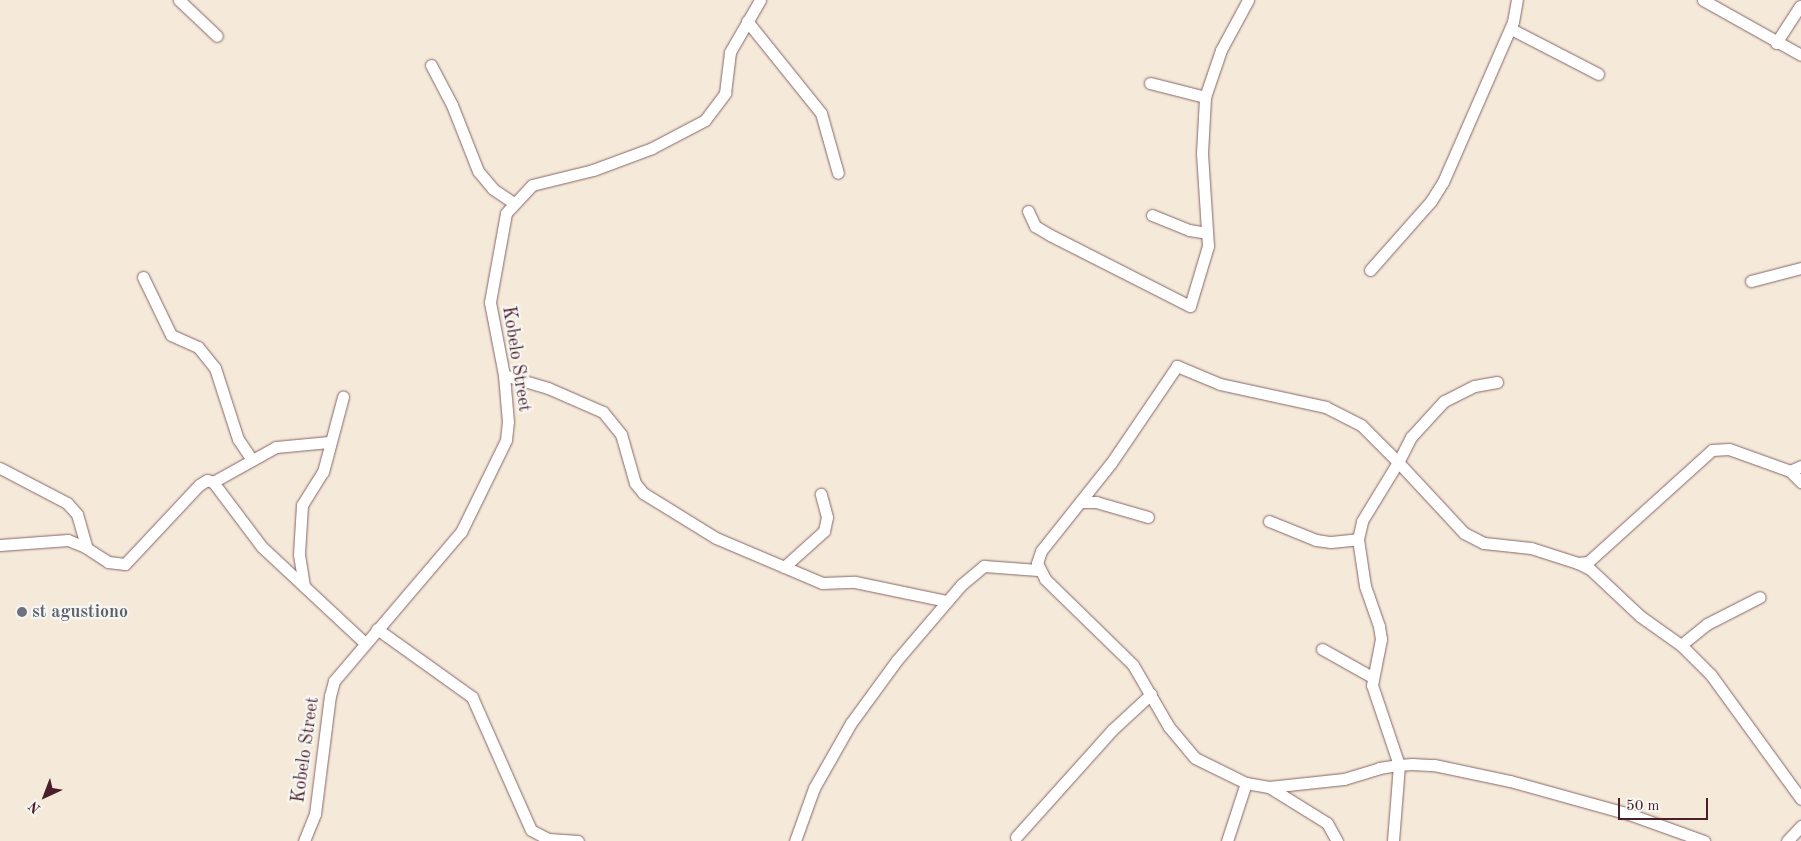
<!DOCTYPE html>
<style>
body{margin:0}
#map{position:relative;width:1801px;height:841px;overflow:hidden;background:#f5e9d9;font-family:"Old Standard TT",serif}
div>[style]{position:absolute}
.roads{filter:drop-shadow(0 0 1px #866668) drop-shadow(0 0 1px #866668)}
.minor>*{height:11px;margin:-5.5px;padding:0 5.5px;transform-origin:5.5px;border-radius:5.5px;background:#fff}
.dots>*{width:14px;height:14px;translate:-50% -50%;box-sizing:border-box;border:2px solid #f6f6f2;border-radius:50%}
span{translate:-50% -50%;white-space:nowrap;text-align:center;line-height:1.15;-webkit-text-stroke:4.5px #f6f6f2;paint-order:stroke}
.street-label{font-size:18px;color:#4a1f2b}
.worship-label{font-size:18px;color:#5b616d;font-weight:700}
.left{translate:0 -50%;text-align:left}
.north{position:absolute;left:20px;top:771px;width:50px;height:50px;-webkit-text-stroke:4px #f6f6f2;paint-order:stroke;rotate:223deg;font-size:14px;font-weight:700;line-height:20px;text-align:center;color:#4a1f2b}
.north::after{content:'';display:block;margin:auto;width:18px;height:22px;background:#4a1f2b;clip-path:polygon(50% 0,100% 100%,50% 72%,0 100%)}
.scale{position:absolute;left:1618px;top:798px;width:90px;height:22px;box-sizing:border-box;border:2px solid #4a1f2b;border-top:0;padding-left:6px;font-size:15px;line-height:18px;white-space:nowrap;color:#4a1f2b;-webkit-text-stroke:4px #f6f6f2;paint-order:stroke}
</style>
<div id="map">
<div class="roads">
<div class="minor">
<div style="left:179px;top:0;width:52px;rotate:43.5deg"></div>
<div style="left:1703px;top:0;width:112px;rotate:29.3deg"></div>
<div style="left:747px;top:21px;width:118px;rotate:51.2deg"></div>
<div style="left:821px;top:113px;width:62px;rotate:74.2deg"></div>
<div style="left:1511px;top:29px;width:98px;rotate:27.3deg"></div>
<div style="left:1776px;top:43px;width:44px;rotate:-57deg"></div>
<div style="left:431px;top:65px;width:45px;rotate:62.3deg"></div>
<div style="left:452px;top:105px;width:71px;rotate:68.5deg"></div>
<div style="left:478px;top:171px;width:23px;rotate:50deg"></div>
<div style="left:493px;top:189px;width:25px;rotate:34deg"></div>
<div style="left:1150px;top:83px;width:57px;rotate:14.3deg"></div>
<div style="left:1028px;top:211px;width:17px;rotate:65deg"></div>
<div style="left:1035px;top:226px;width:17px;rotate:31deg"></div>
<div style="left:1050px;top:235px;width:157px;rotate:26.9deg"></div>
<div style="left:1190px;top:306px;width:63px;rotate:-73.3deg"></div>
<div style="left:1208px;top:246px;width:93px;rotate:-93.7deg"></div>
<div style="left:1202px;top:153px;width:56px;rotate:-86.9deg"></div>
<div style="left:1205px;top:97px;width:50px;rotate:-71.2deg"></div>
<div style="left:1221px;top:50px;width:57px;rotate:-61.6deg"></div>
<div style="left:1152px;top:215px;width:40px;rotate:22deg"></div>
<div style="left:1189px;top:230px;width:18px;rotate:9deg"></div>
<div style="left:1370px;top:270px;width:92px;rotate:-48.5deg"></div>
<div style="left:1431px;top:201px;width:22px;rotate:-58deg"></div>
<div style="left:1443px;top:182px;width:175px;rotate:-66.4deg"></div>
<div style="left:1513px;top:22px;width:22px;rotate:-80deg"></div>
<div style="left:143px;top:277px;width:64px;rotate:64.2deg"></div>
<div style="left:171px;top:335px;width:30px;rotate:24deg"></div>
<div style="left:198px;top:347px;width:27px;rotate:51deg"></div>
<div style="left:215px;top:368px;width:75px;rotate:72.1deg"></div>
<div style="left:238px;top:439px;width:23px;rotate:56deg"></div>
<div style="left:1751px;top:281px;width:52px;rotate:-14.6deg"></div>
<div style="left:504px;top:375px;width:46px;rotate:16.5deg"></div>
<div style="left:548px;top:388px;width:60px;rotate:23.6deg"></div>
<div style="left:603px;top:412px;width:28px;rotate:51deg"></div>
<div style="left:621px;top:434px;width:51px;rotate:74.1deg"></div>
<div style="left:635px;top:483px;width:13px;rotate:51deg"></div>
<div style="left:643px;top:493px;width:86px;rotate:31.7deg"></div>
<div style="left:716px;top:538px;width:115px;rotate:23deg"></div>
<div style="left:822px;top:583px;width:33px;rotate:-2deg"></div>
<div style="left:855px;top:582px;width:94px;rotate:11.7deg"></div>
<div style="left:1497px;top:382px;width:23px;rotate:170deg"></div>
<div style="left:1474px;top:386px;width:34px;rotate:153deg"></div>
<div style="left:1444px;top:401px;width:49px;rotate:132.5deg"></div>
<div style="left:1411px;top:437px;width:28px;rotate:117deg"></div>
<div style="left:1398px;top:462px;width:97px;rotate:47.1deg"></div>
<div style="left:1464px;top:533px;width:22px;rotate:27deg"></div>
<div style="left:1484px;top:543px;width:47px;rotate:6.1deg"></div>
<div style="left:1531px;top:548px;width:49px;rotate:17.7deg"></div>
<div style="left:1578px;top:563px;width:10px;rotate:-6deg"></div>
<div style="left:1588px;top:562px;width:167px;rotate:-42.1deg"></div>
<div style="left:1712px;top:450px;width:17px;rotate:-3deg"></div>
<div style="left:1729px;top:449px;width:65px;rotate:19.8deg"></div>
<div style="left:1790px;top:471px;width:12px;rotate:-24deg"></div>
<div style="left:0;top:468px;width:76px;rotate:27.6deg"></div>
<div style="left:67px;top:503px;width:15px;rotate:48deg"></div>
<div style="left:77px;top:514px;width:35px;rotate:74deg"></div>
<div style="left:1790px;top:471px;width:16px;rotate:45deg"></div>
<div style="left:213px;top:482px;width:81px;rotate:53deg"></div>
<div style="left:262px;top:547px;width:141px;rotate:43deg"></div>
<div style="left:1080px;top:502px;width:16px"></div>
<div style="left:1096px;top:502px;width:54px;rotate:16.1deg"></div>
<div style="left:1269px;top:521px;width:51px;rotate:22deg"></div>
<div style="left:1316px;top:540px;width:15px;rotate:8deg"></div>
<div style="left:1331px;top:542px;width:27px;rotate:-6deg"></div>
<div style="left:0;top:545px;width:68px;rotate:-4.2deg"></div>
<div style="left:68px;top:540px;width:18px;rotate:22deg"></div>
<div style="left:85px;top:547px;width:27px;rotate:33deg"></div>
<div style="left:108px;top:562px;width:17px;rotate:7deg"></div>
<div style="left:125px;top:564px;width:108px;rotate:-46.9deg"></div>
<div style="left:199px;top:485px;width:9px;rotate:-32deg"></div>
<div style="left:207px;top:480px;width:6px;rotate:18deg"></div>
<div style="left:213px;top:482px;width:72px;rotate:-29.1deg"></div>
<div style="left:276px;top:447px;width:53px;rotate:-5.4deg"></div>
<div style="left:1578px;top:563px;width:13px;rotate:27deg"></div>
<div style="left:1590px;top:569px;width:69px;rotate:43.2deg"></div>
<div style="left:1640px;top:616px;width:50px;rotate:35.3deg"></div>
<div style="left:1681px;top:645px;width:42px;rotate:45deg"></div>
<div style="left:1711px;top:675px;width:153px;rotate:54deg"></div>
<div style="left:784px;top:567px;width:54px;rotate:-42deg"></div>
<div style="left:824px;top:531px;width:14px;rotate:-78deg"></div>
<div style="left:827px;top:517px;width:24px;rotate:-105deg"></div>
<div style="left:304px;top:586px;width:32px;rotate:-99deg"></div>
<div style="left:299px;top:554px;width:49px;rotate:-86.5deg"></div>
<div style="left:302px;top:505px;width:39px;rotate:-58deg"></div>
<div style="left:323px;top:472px;width:78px;rotate:-75.1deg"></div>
<div style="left:377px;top:629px;width:117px;rotate:35.6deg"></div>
<div style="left:472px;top:697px;width:145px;rotate:66.1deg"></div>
<div style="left:531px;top:830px;width:19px;rotate:28deg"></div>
<div style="left:548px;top:839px;width:30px;rotate:4deg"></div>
<div style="left:1681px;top:645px;width:33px;rotate:-39deg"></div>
<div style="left:1707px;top:624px;width:59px;rotate:-27deg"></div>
<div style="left:1322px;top:649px;width:57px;rotate:29.2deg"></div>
<div style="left:1269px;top:787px;width:68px;rotate:31.8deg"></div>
<div style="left:1327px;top:823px;width:21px;rotate:61deg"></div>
<div style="left:1016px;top:837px;width:144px;rotate:-48.1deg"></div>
<div style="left:1112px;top:730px;width:53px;rotate:-42.7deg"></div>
<div style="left:304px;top:841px;width:29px;rotate:-68deg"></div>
<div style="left:315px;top:814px;width:119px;rotate:-82.8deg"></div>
<div style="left:330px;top:696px;width:16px;rotate:-75deg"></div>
<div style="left:334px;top:681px;width:196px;rotate:-49.6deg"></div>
<div style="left:461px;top:532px;width:102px;rotate:-63.9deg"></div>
<div style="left:506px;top:440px;width:18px;rotate:-84deg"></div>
<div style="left:508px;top:422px;width:47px;rotate:-94.9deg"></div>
<div style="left:504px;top:375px;width:74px;rotate:-100.9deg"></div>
<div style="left:490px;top:302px;width:90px;rotate:-79.8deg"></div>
<div style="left:506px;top:213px;width:38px;rotate:-47deg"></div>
<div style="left:532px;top:185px;width:63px;rotate:-13.8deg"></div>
<div style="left:593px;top:170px;width:63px;rotate:-20.4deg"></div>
<div style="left:652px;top:148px;width:60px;rotate:-27.8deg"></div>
<div style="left:705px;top:120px;width:34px;rotate:-53deg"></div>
<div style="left:725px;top:93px;width:41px;rotate:-83deg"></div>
<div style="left:730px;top:52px;width:60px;rotate:-60deg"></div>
<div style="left:795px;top:841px;width:56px;rotate:-70.3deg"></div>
<div style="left:814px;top:788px;width:75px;rotate:-60.4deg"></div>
<div style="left:851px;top:723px;width:78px;rotate:-53.9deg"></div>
<div style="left:897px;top:660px;width:99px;rotate:-49.5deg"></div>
<div style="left:961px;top:585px;width:30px;rotate:-40deg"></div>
<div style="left:984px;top:566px;width:54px;rotate:4.2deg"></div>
<div style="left:1227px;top:841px;width:61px;rotate:-71.9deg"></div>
<div style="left:1393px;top:841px;width:76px;rotate:-85.5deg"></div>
<div style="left:1399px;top:765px;width:84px;rotate:-108.6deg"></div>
<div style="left:1372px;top:685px;width:47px;rotate:-78.9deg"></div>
<div style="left:1381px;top:639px;width:13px;rotate:-99deg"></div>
<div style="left:1379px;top:626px;width:42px;rotate:-109.3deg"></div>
<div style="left:1365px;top:586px;width:48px;rotate:-98.5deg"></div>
<div style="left:1358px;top:539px;width:18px;rotate:-77deg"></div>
<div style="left:1362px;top:521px;width:69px;rotate:-58.6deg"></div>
<div style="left:1398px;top:462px;width:52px;rotate:-135deg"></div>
<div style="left:1361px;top:425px;width:39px;rotate:-153deg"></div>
<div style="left:1326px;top:407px;width:108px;rotate:-167.8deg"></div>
<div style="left:1220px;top:384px;width:47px;rotate:-157.3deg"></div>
<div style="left:1177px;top:366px;width:117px;rotate:124.2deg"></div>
<div style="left:1111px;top:463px;width:112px;rotate:128.5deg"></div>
<div style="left:1041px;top:551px;width:13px;rotate:108deg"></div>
<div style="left:1037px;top:563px;width:18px;rotate:63deg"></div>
<div style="left:1045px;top:579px;width:123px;rotate:44.3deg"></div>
<div style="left:1133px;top:665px;width:72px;rotate:59.9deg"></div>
<div style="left:1169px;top:727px;width:40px;rotate:50deg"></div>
<div style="left:1195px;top:758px;width:57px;rotate:26.1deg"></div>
<div style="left:1246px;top:783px;width:23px;rotate:10deg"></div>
<div style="left:1269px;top:787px;width:75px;rotate:-6.1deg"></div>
<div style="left:1344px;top:779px;width:37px;rotate:-17deg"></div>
<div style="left:1379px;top:768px;width:20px;rotate:-9deg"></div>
<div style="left:1399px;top:765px;width:13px;rotate:-4deg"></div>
<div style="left:1412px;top:764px;width:22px;rotate:3deg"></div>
<div style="left:1434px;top:765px;width:78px;rotate:11.9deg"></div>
<div style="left:1510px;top:781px;width:123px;rotate:15.5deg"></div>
<div style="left:1629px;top:814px;width:80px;rotate:19.8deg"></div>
<div style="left:1787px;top:841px;width:21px;rotate:-47deg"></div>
</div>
</div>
<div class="dots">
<div style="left:22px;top:612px;background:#6b7280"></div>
</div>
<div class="street-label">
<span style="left:516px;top:359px;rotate:81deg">Kobelo Street</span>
<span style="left:306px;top:750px;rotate:-82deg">Kobelo Street</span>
</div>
<div class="worship-label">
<span class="left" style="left:32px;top:612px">st agustiono</span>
</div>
<div class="north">N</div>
<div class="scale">50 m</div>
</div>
